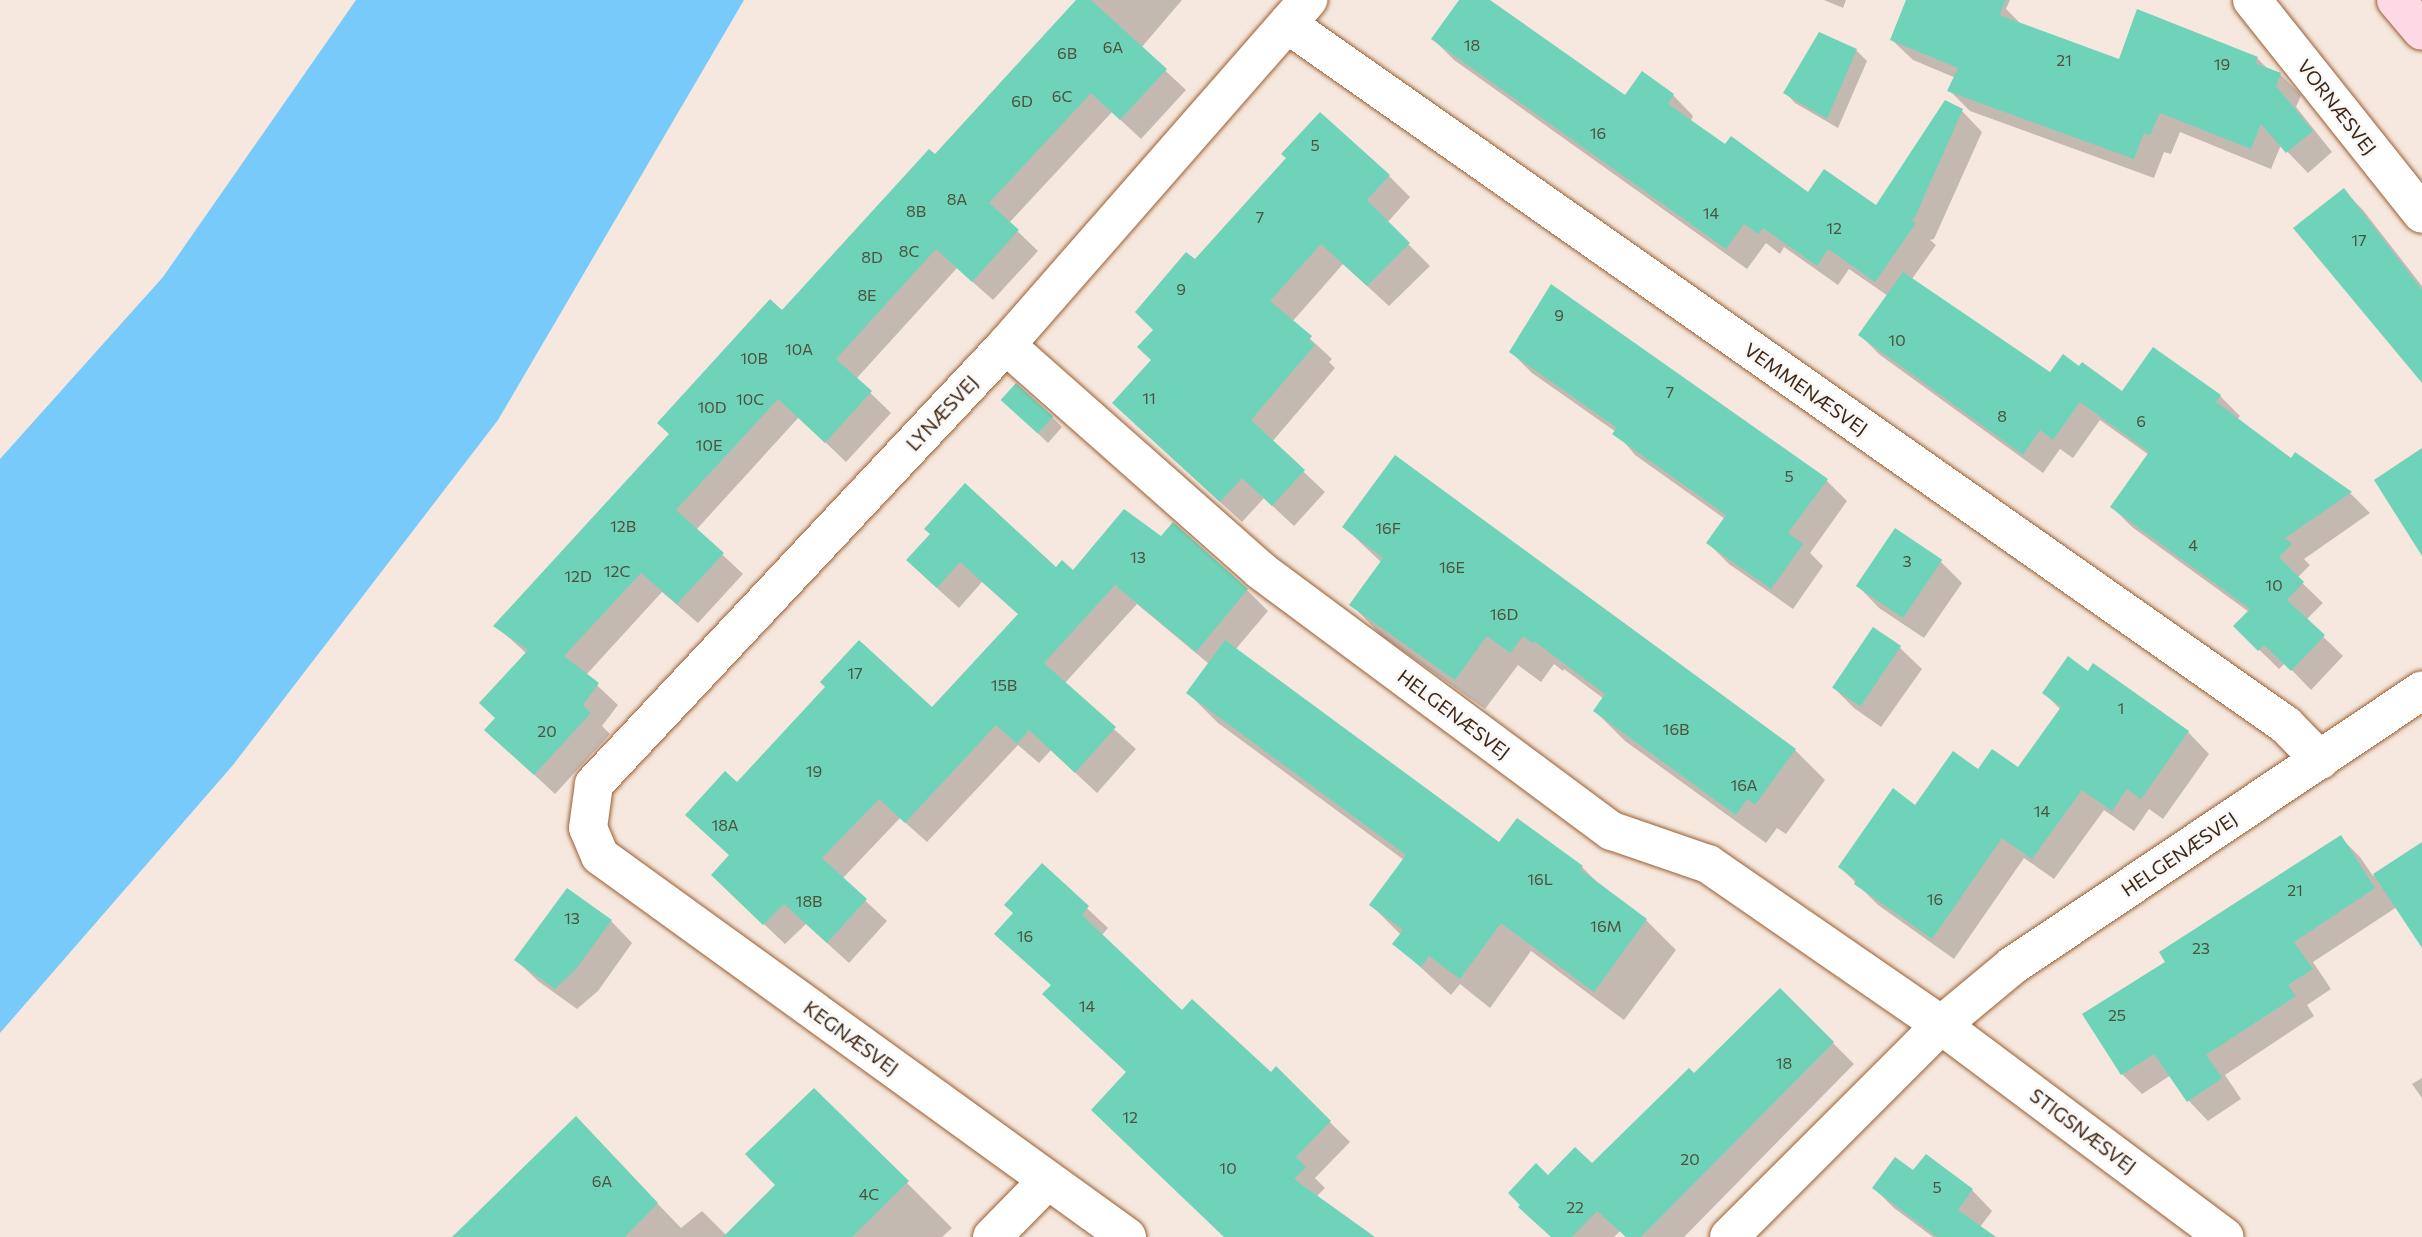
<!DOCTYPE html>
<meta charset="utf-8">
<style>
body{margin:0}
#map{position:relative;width:2422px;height:1237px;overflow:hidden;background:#f6e8de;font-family:Commissioner,sans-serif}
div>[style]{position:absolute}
.water>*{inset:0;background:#77cafa}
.shadow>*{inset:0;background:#0003}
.building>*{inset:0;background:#6fd3ba;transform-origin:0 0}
.roads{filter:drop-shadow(0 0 2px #9b5d2f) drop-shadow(0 0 2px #9b5d2f)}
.minor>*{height:38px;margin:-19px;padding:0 19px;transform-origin:19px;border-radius:19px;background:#fff}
.primary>*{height:38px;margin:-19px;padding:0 19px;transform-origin:19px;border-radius:19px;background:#fdd9e6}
span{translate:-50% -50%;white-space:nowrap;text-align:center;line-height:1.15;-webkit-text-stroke:5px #f8f8f8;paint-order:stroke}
.number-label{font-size:16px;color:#4c523d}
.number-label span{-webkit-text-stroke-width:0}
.street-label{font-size:19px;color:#412713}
</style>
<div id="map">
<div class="water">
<div style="clip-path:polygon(356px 0,744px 0,498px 420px,233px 765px,0 1033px,0 459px,163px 277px)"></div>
</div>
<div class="shadow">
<div style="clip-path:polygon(1078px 0,1182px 0,1141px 48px,1186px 90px,1141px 139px,1112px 112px,1009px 223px,1038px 251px,993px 300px,957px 268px,856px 379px,891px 413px,846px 462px,799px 417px,696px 530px,743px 574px,698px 623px,662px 592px,586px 675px,618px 705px,602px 726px,610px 734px,555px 794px,486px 730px,497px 719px,527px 654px,496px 626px,782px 313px,935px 157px)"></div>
<div style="clip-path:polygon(1461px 0,1487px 0,1626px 97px,1673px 95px,1693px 116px,1690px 122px,1725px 146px,1809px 194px,1876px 208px,1962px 111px,1982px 132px,1934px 239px,1930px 240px,1936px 245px,1912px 279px,2051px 374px,2123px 393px,2220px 396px,2240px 416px,2237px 420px,2291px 460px,2295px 454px,2351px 494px,2370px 513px,2304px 559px,2310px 565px,2297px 578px,2323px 603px,2306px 620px,2343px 656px,2311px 690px,2285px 663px,2279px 669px,2235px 626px,2249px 612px,2132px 527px,2112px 507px,2149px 455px,2100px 420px,2073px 458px,2060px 449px,2043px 473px,1880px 355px,1860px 335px,1888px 296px,1849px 269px,1838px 285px,1784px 247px,1780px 254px,1766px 243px,1747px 269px,1454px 60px,1433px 39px)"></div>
<div style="clip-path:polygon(1824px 0,1846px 0,1843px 8px)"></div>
<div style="clip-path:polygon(1908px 0,2010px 0,2006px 9px,2022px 25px,2120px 61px,2257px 58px,2268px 69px,2280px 74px,2301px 95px,2296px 107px,2332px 152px,2308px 173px,2281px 145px,2271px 169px,2180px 132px,2171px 154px,2164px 152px,2154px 178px,1970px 111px,1950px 91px,1956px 78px,1913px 60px,1892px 40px)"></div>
<div style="clip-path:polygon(1856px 50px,1867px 61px,1838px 128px,1795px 103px,1785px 92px)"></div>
<div style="clip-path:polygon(1389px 176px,1410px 197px,1387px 223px,1430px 266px,1389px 306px,1343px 264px,1292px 322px,1332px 359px,1329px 362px,1335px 368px,1272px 442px,1325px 492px,1294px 526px,1264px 498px,1242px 522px,1135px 424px,1153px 360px,1156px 330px,1195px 262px)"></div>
<div style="clip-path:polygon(2343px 190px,2363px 210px,2422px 286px,2422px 382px)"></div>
<div style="clip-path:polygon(1511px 352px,1826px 480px,1847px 501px,1810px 553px,1823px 566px,1793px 609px,1729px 564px,1708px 543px,1725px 519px,1635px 455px,1616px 432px,1532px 373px)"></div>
<div style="clip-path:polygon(1003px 400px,1052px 417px,1062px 427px,1048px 443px)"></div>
<div style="clip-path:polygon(1395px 458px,1795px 750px,1825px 780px,1786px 834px,1777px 828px,1766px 843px,1625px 741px,1595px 711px,1604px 699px,1564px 669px,1563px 671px,1554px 664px,1541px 682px,1518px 665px,1485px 709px,1381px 635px,1352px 605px,1382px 563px,1344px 527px)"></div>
<div style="clip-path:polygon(932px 534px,1073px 572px,1162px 538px,1247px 590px,1268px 611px,1235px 650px,1500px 844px,1517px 820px,1582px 867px,1603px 888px,1646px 920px,1676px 950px,1624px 1020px,1531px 951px,1490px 1008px,1460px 984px,1451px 995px,1395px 944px,1401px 935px,1371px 905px,1404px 860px,1218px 723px,1188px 693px,1209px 664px,1137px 604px,1064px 684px,1136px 749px,1097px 793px,1051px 750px,1039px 763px,1018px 745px,927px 842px,900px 818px,842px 879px,887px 921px,849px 963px,806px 924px,785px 944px,734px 896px,730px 856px,687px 815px,737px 784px,932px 710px,1019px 615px,982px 582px,959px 608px,929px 581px,908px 560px)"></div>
<div style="clip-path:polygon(1941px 562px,1962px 583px,1924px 638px,1879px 608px,1858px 586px)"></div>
<div style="clip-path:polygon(1874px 629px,1900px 648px,1922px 669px,1881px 727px,1854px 708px,1833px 687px)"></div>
<div style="clip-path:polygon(2044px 693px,2188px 732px,2209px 754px,2163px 819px,2149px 809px,2134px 831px,2104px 810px,2054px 879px,2024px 858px,1954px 959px,1878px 905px,1840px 867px,1916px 808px,1979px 771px,2018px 770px,2061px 710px)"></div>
<div style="clip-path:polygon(2340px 837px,2360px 857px,2373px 876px,2422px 845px,2422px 945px,2397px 907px,2313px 962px,2331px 989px,2307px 1005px,2314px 1016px,2225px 1075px,2241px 1099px,2208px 1121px,2189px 1101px,2171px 1075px,2142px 1094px,2122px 1074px,2167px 962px)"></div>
<div style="clip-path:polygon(1042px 866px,1108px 928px,1101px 936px,1182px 1013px,1271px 1074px,1276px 1069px,1350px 1142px,1315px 1178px,1325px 1188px,1316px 1197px,1369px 1237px,1225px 1237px,1127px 1073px,1052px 986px,996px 934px,1015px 913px)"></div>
<div style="clip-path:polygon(611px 921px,632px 943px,598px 991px,577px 1009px,538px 981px,516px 960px)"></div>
<div style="clip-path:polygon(1780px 990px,1854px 1064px,1684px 1237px,1626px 1237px,1620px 1231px,1614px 1237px,1554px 1237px,1548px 1177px,1592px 1165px,1694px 1076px)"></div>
<div style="clip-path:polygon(2422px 1078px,2422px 1098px,2412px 1084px)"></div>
<div style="clip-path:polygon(814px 1090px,952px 1228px,942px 1237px,455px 1237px,576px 1119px,681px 1228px,702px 1211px,727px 1236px,778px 1185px)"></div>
<div style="clip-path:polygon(1926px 1156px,1972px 1190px,1992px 1211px,1980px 1227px,1993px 1237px,1933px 1237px,1894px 1208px,1874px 1188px,1914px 1173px)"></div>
</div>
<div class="building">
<div style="clip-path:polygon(1076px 0,1091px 0,1167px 69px,1120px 120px,1091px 93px,989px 203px,1019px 230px,972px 282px,936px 249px,836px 359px,872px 391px,825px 443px,778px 399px,676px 510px,724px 553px,677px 604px,641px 573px,564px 656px,599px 683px,583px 705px,591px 713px,534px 775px,484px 730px,495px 718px,479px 703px,528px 650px,493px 626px,669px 434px,657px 423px,770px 299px,782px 310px,929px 149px,935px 154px)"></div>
<div style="clip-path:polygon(1459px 0,1490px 0,1625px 95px,1642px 71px,1674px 94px,1668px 104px,1725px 144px,1731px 136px,1808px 192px,1824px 169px,1876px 205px,1945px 100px,1963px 109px,1914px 219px,1910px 219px,1916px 223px,1875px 282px,1828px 249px,1817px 266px,1763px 228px,1758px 234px,1744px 224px,1726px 249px,1431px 39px)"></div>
<div style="clip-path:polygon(1906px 0,2006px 0,1999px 15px,2119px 59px,2137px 9px,2258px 57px,2255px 63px,2281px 73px,2276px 86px,2313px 131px,2286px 153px,2261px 124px,2251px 149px,2160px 113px,2150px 135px,2144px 133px,2134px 159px,1947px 91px,1958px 68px,1890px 40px)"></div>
<div style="clip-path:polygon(1819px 32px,1857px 49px,1827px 119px,1783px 93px)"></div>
<div style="clip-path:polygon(1320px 112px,1390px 175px,1367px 200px,1410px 243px,1367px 286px,1321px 244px,1270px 301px,1312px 336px,1309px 340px,1315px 345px,1251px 420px,1305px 470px,1272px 506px,1242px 478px,1220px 502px,1112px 403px,1151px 360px,1137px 347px,1153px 330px,1135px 312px,1186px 252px,1195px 259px,1286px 158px,1281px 154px)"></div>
<div style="clip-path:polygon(2344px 188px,2422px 290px,2422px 383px,2293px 228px)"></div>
<div style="clip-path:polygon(1903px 272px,2050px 372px,2063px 354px,2079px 366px,2082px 362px,2122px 391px,2153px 347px,2221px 395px,2216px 402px,2291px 458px,2295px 452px,2352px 492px,2285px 538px,2292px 544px,2279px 557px,2304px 582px,2287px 600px,2325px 635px,2291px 671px,2264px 645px,2258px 651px,2233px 626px,2250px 609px,2110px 507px,2149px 452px,2080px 402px,2053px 440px,2040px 430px,2023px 455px,1858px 335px)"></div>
<div style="clip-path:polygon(1551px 284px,1828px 479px,1788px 533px,1803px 544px,1771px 589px,1706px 543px,1726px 515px,1612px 434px,1617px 428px,1509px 352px)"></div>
<div style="left:1016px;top:383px;width:50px;height:23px;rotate:42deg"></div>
<div style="clip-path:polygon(2422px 448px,2422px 556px,2374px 480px)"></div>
<div style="clip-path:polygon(1395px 455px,1796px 749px,1755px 805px,1747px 799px,1736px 815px,1593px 711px,1605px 694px,1534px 641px,1532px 643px,1523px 636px,1510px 653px,1487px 636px,1455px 680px,1349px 605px,1383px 558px,1342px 527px)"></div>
<div style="clip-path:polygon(965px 483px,1056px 567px,1062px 560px,1073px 570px,1124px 509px,1161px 536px,1173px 522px,1248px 589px,1196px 652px,1115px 585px,1044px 663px,1116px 727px,1075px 773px,1029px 730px,1017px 744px,996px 725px,905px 823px,879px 799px,822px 858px,867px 899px,827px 943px,784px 904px,763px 925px,711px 875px,729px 855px,685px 815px,725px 771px,737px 782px,825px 687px,820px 682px,859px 640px,932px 707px,1018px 614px,960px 562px,937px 588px,906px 560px,930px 534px,924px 529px)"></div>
<div style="left:1895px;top:528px;width:57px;height:70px;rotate:34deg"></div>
<div style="left:1873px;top:627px;width:34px;height:73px;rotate:34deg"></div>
<div style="clip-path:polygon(1225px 640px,1499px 842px,1517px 818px,1583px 866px,1580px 869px,1647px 919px,1594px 992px,1501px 923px,1460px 979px,1429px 956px,1421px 967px,1392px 944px,1403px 930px,1369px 905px,1406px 855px,1186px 693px)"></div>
<div style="clip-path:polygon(2068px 656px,2088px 671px,2093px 663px,2189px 731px,2141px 799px,2127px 789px,2112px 811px,2082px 790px,2032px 859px,2002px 838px,1932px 939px,1854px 884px,1856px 880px,1838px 867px,1893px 788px,1915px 805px,1953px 751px,1978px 769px,1992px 749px,2018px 767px,2061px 707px,2042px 693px)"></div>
<div style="clip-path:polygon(2341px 835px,2375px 888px,2294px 942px,2313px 969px,2288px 985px,2296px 996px,2206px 1055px,2222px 1078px,2187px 1102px,2154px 1054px,2121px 1075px,2082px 1014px,2165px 962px,2159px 952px)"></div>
<div style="clip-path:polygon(2422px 842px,2422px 948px,2373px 874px)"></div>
<div style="clip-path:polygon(1042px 863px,1089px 906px,1082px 915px,1182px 1010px,1192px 999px,1271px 1072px,1276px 1066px,1331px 1121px,1296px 1157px,1306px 1167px,1294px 1179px,1375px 1237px,1224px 1237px,1091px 1110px,1126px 1072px,1042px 994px,1051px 985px,994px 934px,1013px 913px,1004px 905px)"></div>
<div style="clip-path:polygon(567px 888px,612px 920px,576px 969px,555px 989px,514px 960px)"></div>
<div style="clip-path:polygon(1780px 988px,1834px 1042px,1641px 1237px,1626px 1237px,1597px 1211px,1572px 1237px,1551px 1237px,1518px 1207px,1520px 1205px,1508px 1193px,1536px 1163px,1548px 1175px,1575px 1147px,1592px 1163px,1689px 1068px,1694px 1073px)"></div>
<div style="clip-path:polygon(814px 1088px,909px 1181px,852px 1237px,723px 1237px,775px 1185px,745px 1154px)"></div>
<div style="clip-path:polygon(576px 1116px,658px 1203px,625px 1237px,452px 1237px)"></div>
<div style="clip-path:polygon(1926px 1154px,1973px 1189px,1958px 1210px,1996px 1237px,1937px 1237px,1872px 1188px,1895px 1157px,1913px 1170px)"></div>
</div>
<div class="roads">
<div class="minor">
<div style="left:2252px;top:0;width:273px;rotate:51.5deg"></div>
<div style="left:1287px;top:24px;width:1220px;rotate:35.06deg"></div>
<div style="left:2286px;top:725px;width:49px;rotate:45.8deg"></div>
<div style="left:1006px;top:345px;width:339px;rotate:41.5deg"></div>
<div style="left:1260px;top:570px;width:438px;rotate:36.6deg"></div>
<div style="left:1612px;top:831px;width:102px;rotate:19deg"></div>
<div style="left:1708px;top:864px;width:283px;rotate:34.6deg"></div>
<div style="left:1941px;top:1025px;width:354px;rotate:36.8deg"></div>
<div style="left:992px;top:1237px;width:78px;rotate:-45.5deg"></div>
<div style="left:1127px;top:1237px;width:650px;rotate:-144.13deg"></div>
<div style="left:600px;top:856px;width:30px;rotate:-113deg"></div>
<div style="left:588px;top:828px;width:44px;rotate:-82.2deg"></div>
<div style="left:594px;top:784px;width:602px;rotate:-46.82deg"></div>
<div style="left:1006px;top:345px;width:459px;rotate:-48.8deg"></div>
<div style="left:1729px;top:1237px;width:300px;rotate:-45deg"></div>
<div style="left:1941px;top:1025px;width:92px;rotate:-39.7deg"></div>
<div style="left:2012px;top:966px;width:494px;rotate:-33.9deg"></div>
</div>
<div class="primary">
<div style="left:2396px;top:0;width:40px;rotate:50deg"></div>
</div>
</div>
<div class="number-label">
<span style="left:1472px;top:45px">18</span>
<span style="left:1113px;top:47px">6A</span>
<span style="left:1067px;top:53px">6B</span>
<span style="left:2064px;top:60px">21</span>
<span style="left:2222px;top:64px">19</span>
<span style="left:1062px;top:96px">6C</span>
<span style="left:1022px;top:101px">6D</span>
<span style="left:1598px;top:133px">16</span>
<span style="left:1315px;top:145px">5</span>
<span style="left:957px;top:199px">8A</span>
<span style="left:916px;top:211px">8B</span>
<span style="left:1711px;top:213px">14</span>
<span style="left:1260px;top:217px">7</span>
<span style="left:1834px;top:228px">12</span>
<span style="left:2359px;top:240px">17</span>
<span style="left:909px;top:251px">8C</span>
<span style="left:872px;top:257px">8D</span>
<span style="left:1181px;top:289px">9</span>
<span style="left:867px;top:295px">8E</span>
<span style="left:1559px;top:315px">9</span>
<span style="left:1897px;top:340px">10</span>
<span style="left:799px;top:349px">10A</span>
<span style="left:754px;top:358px">10B</span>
<span style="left:1670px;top:392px">7</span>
<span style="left:1149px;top:398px">11</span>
<span style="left:750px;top:399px">10C</span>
<span style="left:712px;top:407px">10D</span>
<span style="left:2002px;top:416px">8</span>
<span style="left:2141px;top:421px">6</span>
<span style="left:709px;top:445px">10E</span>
<span style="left:1789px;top:476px">5</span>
<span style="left:623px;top:526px">12B</span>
<span style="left:1388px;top:528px">16F</span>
<span style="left:2193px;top:545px">4</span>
<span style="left:1138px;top:557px">13</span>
<span style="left:1907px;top:561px">3</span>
<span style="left:1452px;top:567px">16E</span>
<span style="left:617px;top:571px">12C</span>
<span style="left:578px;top:576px">12D</span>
<span style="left:2274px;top:585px">10</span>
<span style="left:1504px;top:614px">16D</span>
<span style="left:855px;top:673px">17</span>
<span style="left:1004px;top:685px">15B</span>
<span style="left:2121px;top:708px">1</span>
<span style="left:1676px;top:729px">16B</span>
<span style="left:547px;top:731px">20</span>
<span style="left:814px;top:771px">19</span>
<span style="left:1744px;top:785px">16A</span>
<span style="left:2042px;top:811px">14</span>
<span style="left:725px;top:825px">18A</span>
<span style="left:1540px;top:879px">16L</span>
<span style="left:2295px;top:890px">21</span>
<span style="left:1935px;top:899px">16</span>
<span style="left:809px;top:901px">18B</span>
<span style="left:572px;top:918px">13</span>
<span style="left:1606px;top:926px">16M</span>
<span style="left:1025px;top:936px">16</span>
<span style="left:2201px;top:948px">23</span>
<span style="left:1087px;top:1006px">14</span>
<span style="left:2117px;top:1015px">25</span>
<span style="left:1784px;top:1063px">18</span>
<span style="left:1130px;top:1117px">12</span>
<span style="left:1690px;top:1159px">20</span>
<span style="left:1228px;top:1168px">10</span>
<span style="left:602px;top:1181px">6A</span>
<span style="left:1937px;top:1187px">5</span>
<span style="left:869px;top:1194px">4C</span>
<span style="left:1575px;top:1207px">22</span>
</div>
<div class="street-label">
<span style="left:2337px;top:107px;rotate:52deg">VORNÆSVEJ</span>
<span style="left:1806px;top:389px;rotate:35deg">VEMMENÆSVEJ</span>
<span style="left:942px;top:413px;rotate:-47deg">LYNÆSVEJ</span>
<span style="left:1454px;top:714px;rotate:37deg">HELGENÆSVEJ</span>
<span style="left:2179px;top:854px;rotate:-34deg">HELGENÆSVEJ</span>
<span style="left:851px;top:1038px;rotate:36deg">KEGNÆSVEJ</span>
<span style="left:2083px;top:1131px;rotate:37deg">STIGSNÆSVEJ</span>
</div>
</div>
